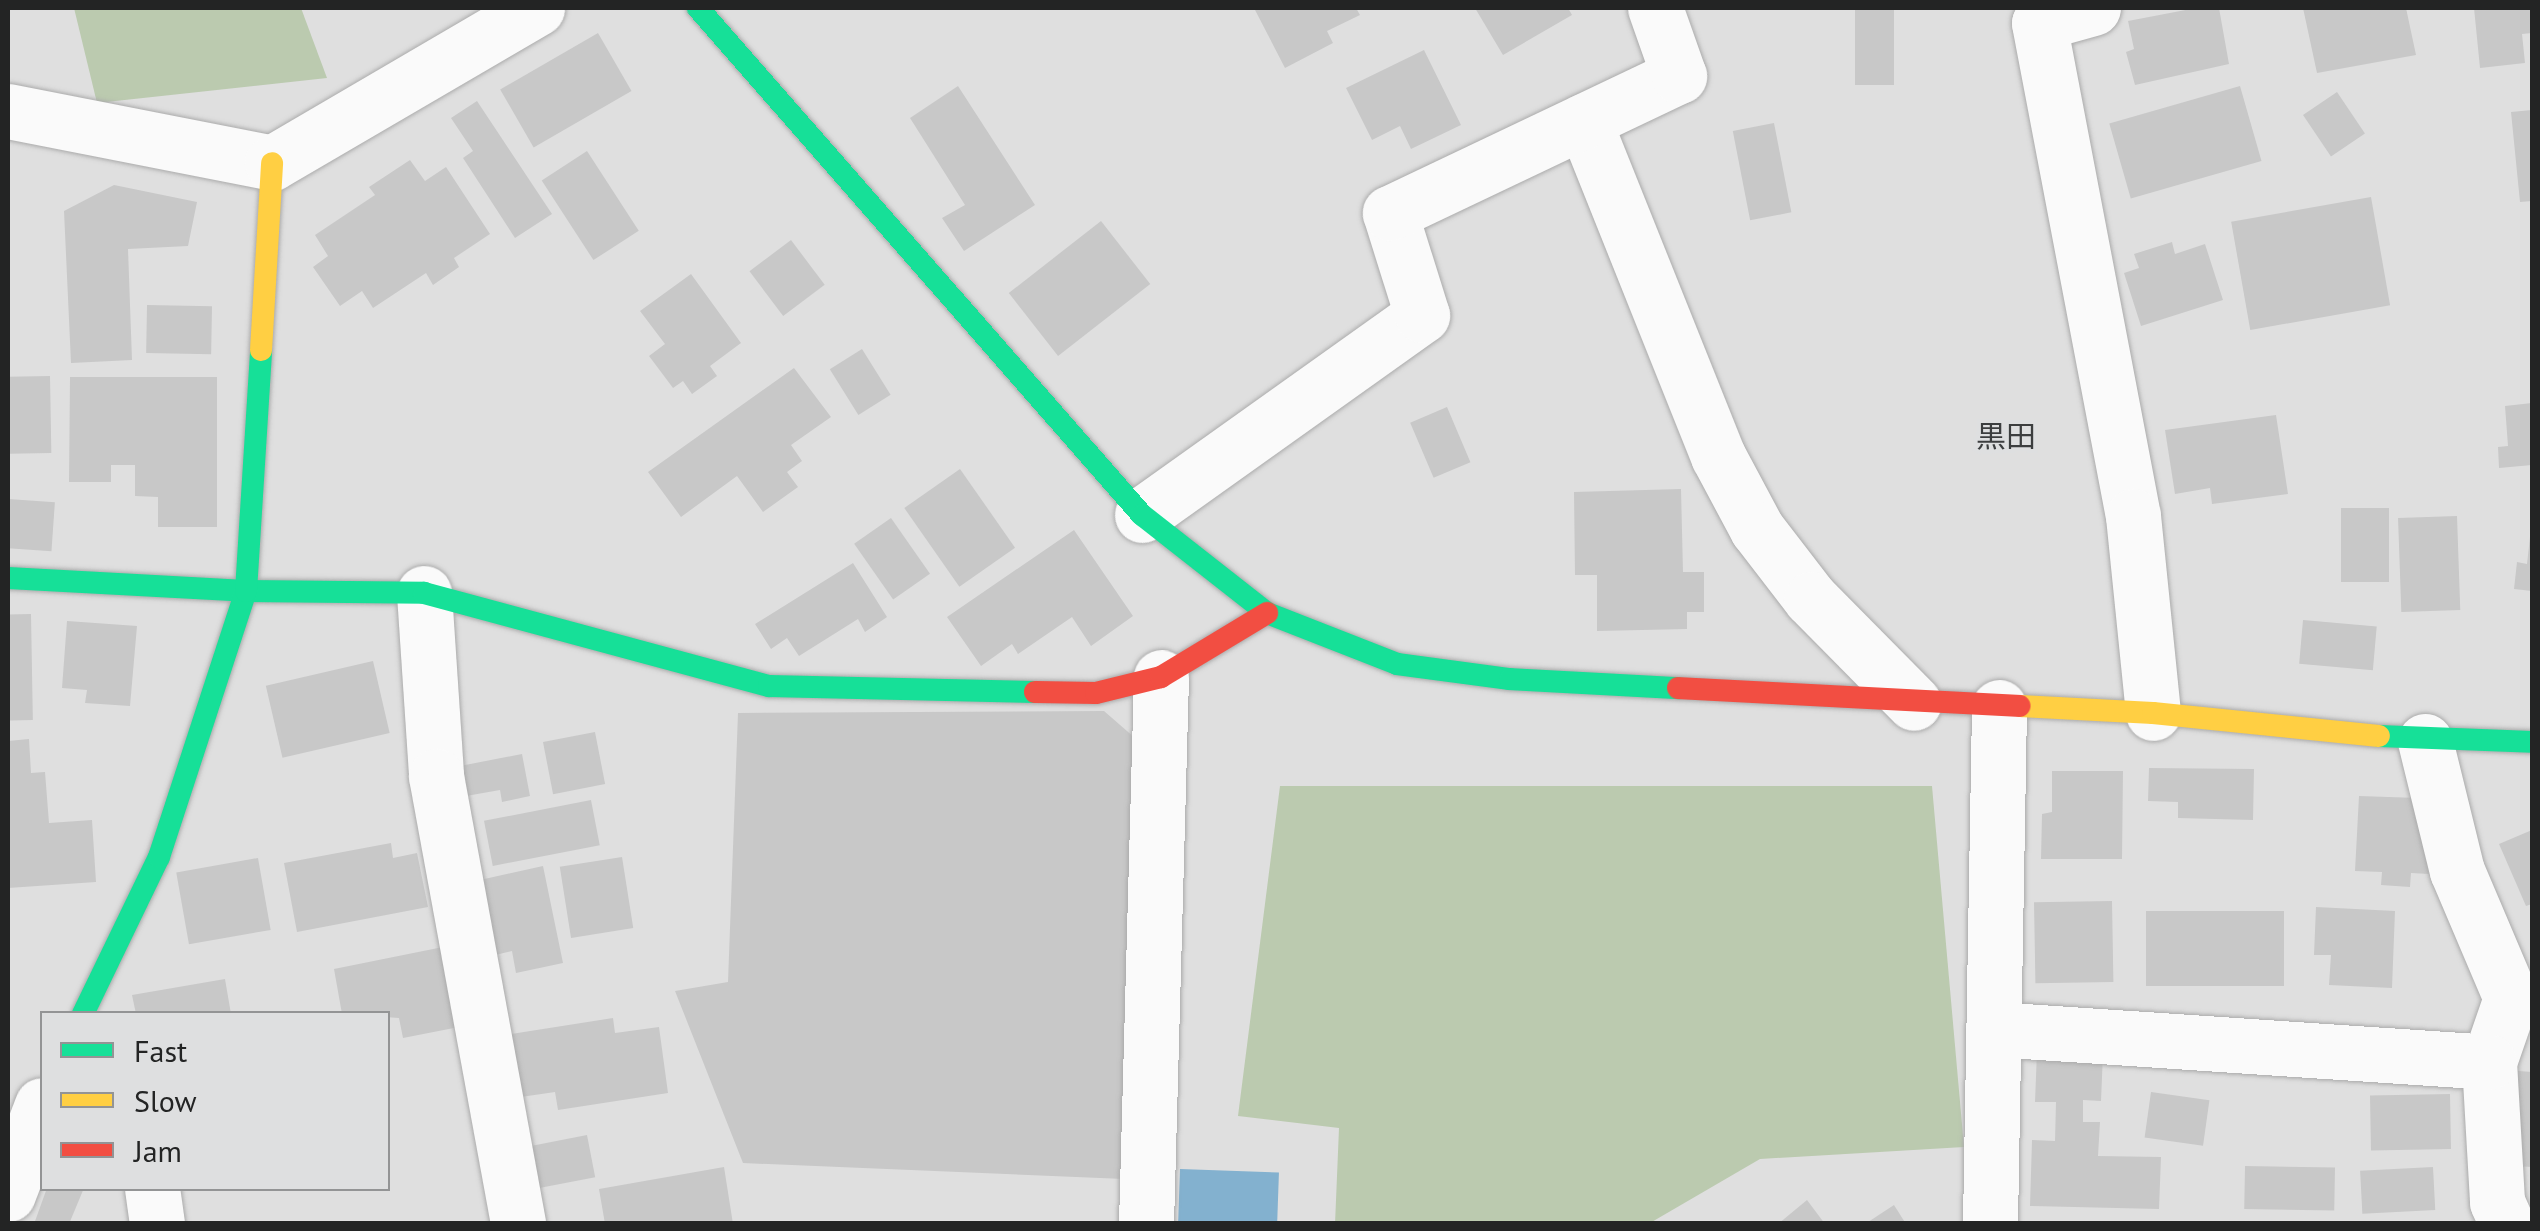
<!DOCTYPE html>
<meta charset="utf-8">
<style>
body{margin:0}
#map{position:relative;width:2540px;height:1231px;overflow:hidden;background:#dfdfdf;font-family:"PT Sans","Noto Sans JP",sans-serif}
div>[style]{position:absolute}
.green>*{inset:0;background:#bbcaaf}
.water>*{inset:0;background:#83b1cf;transform-origin:0 0}
.building>*{inset:0;background:#c8c8c8;transform-origin:0 0}
.roads{filter:drop-shadow(0 0 2px #ababab) drop-shadow(0 0 2px #ababab)}
.street>*{height:55px;margin:-27.5px;padding:0 27.5px;transform-origin:27.5px;border-radius:27.5px;background:#fafafa}
.fast>*{height:22px;margin:-11px;padding:0 11px;transform-origin:11px;border-radius:11px;background:#16e098}
.slow>*{height:22px;margin:-11px;padding:0 11px;transform-origin:11px;border-radius:11px;background:#ffcf43}
.jam>*{height:22px;margin:-11px;padding:0 11px;transform-origin:11px;border-radius:11px;background:#f24e42}
span{translate:-50% -50%;white-space:nowrap;text-align:center;line-height:1.15;-webkit-text-stroke:8px #dedfe0;paint-order:stroke}
.quarter-label{font-size:30px;color:#3c3e3f}
.frame{position:absolute;inset:0;border:10px solid #232424;pointer-events:none}
.legend{position:absolute;left:40px;top:1011px;width:350px;height:180px;box-sizing:border-box;background:#dedfe0;border:2px solid #939495;margin:0;padding:12px 18px;list-style:none;font-size:30px;color:#232424}
.legend li{display:flex;align-items:center;gap:20px;height:50px}
.legend b{width:50px;border:2px solid #939495}
</style>
<div id="map">
<div class="green">
<div style="clip-path:polygon(74px 8px,301px 8px,327px 78px,97px 103px)"></div>
<div style="clip-path:polygon(1280px 786px,1932px 786px,1964px 1147px,1760px 1159px,1650px 1223px,1335px 1224px,1339px 1128px,1238px 1116px)"></div>
</div>
<div class="water">
<div style="left:1180px;top:1169px;width:99px;height:54px;rotate:2deg"></div>
</div>
<div class="building">
<div style="clip-path:polygon(1254px 8px,1356px 8px,1360px 15px,1327px 31px,1333px 43px,1285px 68px)"></div>
<div style="clip-path:polygon(1475px 8px,1568px 8px,1572px 15px,1503px 55px)"></div>
<div style="left:1855px;top:8px;width:39px;height:77px"></div>
<div style="clip-path:polygon(2196px 8px,2219px 8px,2229px 64px,2135px 85px,2126px 52px,2134px 49px,2128px 21px)"></div>
<div style="clip-path:polygon(2303px 8px,2406px 8px,2416px 55px,2317px 73px)"></div>
<div style="clip-path:polygon(2474px 8px,2532px 8px,2532px 33px,2522px 34px,2525px 63px,2480px 68px)"></div>
<div style="left:598px;top:33px;width:67px;height:113px;rotate:60deg"></div>
<div style="clip-path:polygon(1424px 50px,1461px 125px,1411px 149px,1400px 126px,1372px 140px,1346px 88px)"></div>
<div style="clip-path:polygon(958px 86px,1035px 205px,964px 251px,942px 218px,965px 205px,910px 118px)"></div>
<div style="left:2240px;top:86px;width:78px;height:136px;rotate:74deg"></div>
<div style="left:2337px;top:92px;width:50px;height:41px;rotate:56deg"></div>
<div style="clip-path:polygon(477px 101px,552px 214px,515px 238px,463px 158px,473px 151px,451px 118px)"></div>
<div style="clip-path:polygon(2532px 110px,2532px 201px,2520px 202px,2511px 112px)"></div>
<div style="left:1774px;top:123px;width:91px;height:42px;rotate:79deg"></div>
<div style="left:587px;top:151px;width:95px;height:54px;rotate:57deg"></div>
<div style="clip-path:polygon(410px 160px,425px 181px,446px 167px,490px 234px,454px 258px,459px 267px,433px 285px,426px 273px,373px 308px,362px 291px,340px 306px,313px 267px,328px 256px,315px 235px,375px 195px,369px 187px)"></div>
<div style="clip-path:polygon(114px 185px,197px 202px,188px 246px,128px 249px,132px 360px,71px 363px,64px 211px)"></div>
<div style="left:2371px;top:197px;width:110px;height:142px;rotate:80deg"></div>
<div style="left:1101px;top:221px;width:80px;height:117px;rotate:52deg"></div>
<div style="left:791px;top:240px;width:56px;height:52px;rotate:53deg"></div>
<div style="clip-path:polygon(2172px 242px,2175px 254px,2205px 244px,2223px 300px,2141px 326px,2124px 273px,2139px 268px,2134px 254px)"></div>
<div style="clip-path:polygon(691px 274px,741px 343px,710px 366px,717px 376px,692px 394px,683px 381px,673px 388px,649px 356px,665px 344px,640px 311px)"></div>
<div style="left:147px;top:305px;width:65px;height:48px;rotate:1deg"></div>
<div style="left:862px;top:349px;width:54px;height:38px;rotate:58deg"></div>
<div style="clip-path:polygon(794px 368px,831px 417px,791px 445px,802px 461px,787px 472px,798px 487px,763px 512px,737px 476px,681px 517px,648px 472px)"></div>
<div style="left:50px;top:376px;width:77px;height:42px;rotate:89deg"></div>
<div style="clip-path:polygon(70px 377px,217px 377px,217px 527px,158px 527px,158px 497px,135px 496px,135px 465px,111px 465px,111px 482px,69px 482px)"></div>
<div style="clip-path:polygon(2532px 403px,2532px 465px,2499px 468px,2498px 447px,2508px 446px,2505px 406px)"></div>
<div style="left:1447px;top:407px;width:60px;height:40px;rotate:67deg"></div>
<div style="clip-path:polygon(2276px 415px,2288px 494px,2212px 504px,2210px 488px,2175px 494px,2165px 430px)"></div>
<div style="left:960px;top:469px;width:96px;height:68px;rotate:55deg"></div>
<div style="clip-path:polygon(1681px 489px,1683px 572px,1704px 572px,1704px 612px,1687px 612px,1687px 629px,1597px 631px,1597px 575px,1575px 575px,1574px 492px)"></div>
<div style="left:8px;top:499px;width:47px;height:49px;rotate:4deg"></div>
<div style="left:2341px;top:508px;width:48px;height:74px"></div>
<div style="left:2457px;top:516px;width:94px;height:59px;rotate:88deg"></div>
<div style="left:891px;top:518px;width:68px;height:45px;rotate:55deg"></div>
<div style="clip-path:polygon(1074px 530px,1133px 616px,1091px 646px,1072px 617px,1018px 654px,1012px 644px,981px 666px,947px 617px)"></div>
<div style="clip-path:polygon(2530px 537px,2532px 591px,2514px 589px,2517px 562px,2527px 564px)"></div>
<div style="clip-path:polygon(853px 563px,887px 617px,865px 632px,858px 619px,799px 656px,787px 638px,771px 649px,755px 624px)"></div>
<div style="left:31px;top:614px;width:106px;height:23px;rotate:89deg"></div>
<div style="left:2303px;top:620px;width:74px;height:44px;rotate:5deg"></div>
<div style="clip-path:polygon(67px 621px,137px 626px,130px 706px,85px 703px,87px 690px,62px 688px)"></div>
<div style="left:373px;top:661px;width:74px;height:110px;rotate:77deg"></div>
<div style="clip-path:polygon(1104px 711px,1135px 738px,1124px 1179px,743px 1163px,675px 991px,728px 982px,738px 713px)"></div>
<div style="left:595px;top:732px;width:53px;height:53px;rotate:79deg"></div>
<div style="clip-path:polygon(29px 739px,31px 773px,45px 772px,49px 823px,92px 820px,96px 882px,8px 888px,8px 741px)"></div>
<div style="clip-path:polygon(522px 754px,530px 796px,502px 802px,500px 790px,466px 796px,460px 766px)"></div>
<div style="clip-path:polygon(2149px 768px,2254px 769px,2253px 820px,2178px 818px,2178px 802px,2148px 801px)"></div>
<div style="clip-path:polygon(2052px 771px,2123px 771px,2122px 859px,2041px 859px,2042px 814px,2052px 812px)"></div>
<div style="clip-path:polygon(2359px 796px,2418px 798px,2432px 821px,2429px 874px,2411px 873px,2410px 887px,2381px 885px,2382px 872px,2355px 871px)"></div>
<div style="left:591px;top:800px;width:46px;height:109px;rotate:79deg"></div>
<div style="clip-path:polygon(2532px 830px,2532px 904px,2526px 906px,2499px 844px)"></div>
<div style="clip-path:polygon(391px 843px,393px 858px,417px 853px,428px 907px,297px 932px,284px 863px)"></div>
<div style="left:622px;top:857px;width:72px;height:63px;rotate:81deg"></div>
<div style="left:258px;top:858px;width:73px;height:83px;rotate:80deg"></div>
<div style="clip-path:polygon(543px 866px,563px 963px,516px 973px,512px 951px,495px 955px,480px 880px)"></div>
<div style="left:2112px;top:901px;width:81px;height:78px;rotate:89deg"></div>
<div style="clip-path:polygon(2316px 907px,2395px 911px,2392px 988px,2329px 985px,2331px 955px,2314px 955px)"></div>
<div style="left:2146px;top:911px;width:138px;height:75px"></div>
<div style="clip-path:polygon(443px 947px,459px 1027px,403px 1038px,399px 1018px,342px 1014px,334px 969px)"></div>
<div style="clip-path:polygon(225px 979px,231px 1014px,136px 1014px,132px 995px)"></div>
<div style="clip-path:polygon(613px 1018px,615px 1033px,659px 1027px,668px 1093px,558px 1110px,555px 1092px,514px 1098px,505px 1035px)"></div>
<div style="clip-path:polygon(2037px 1051px,2103px 1053px,2101px 1101px,2083px 1100px,2083px 1122px,2100px 1122px,2098px 1156px,2161px 1157px,2159px 1209px,2030px 1206px,2032px 1140px,2055px 1141px,2056px 1102px,2035px 1102px)"></div>
<div style="clip-path:polygon(2518px 1071px,2532px 1072px,2532px 1167px,2513px 1166px)"></div>
<div style="left:2151px;top:1092px;width:59px;height:46px;rotate:8deg"></div>
<div style="left:2450px;top:1094px;width:55px;height:80px;rotate:89deg"></div>
<div style="left:587px;top:1135px;width:43px;height:65px;rotate:79deg"></div>
<div style="left:2245px;top:1166px;width:90px;height:43px;rotate:1deg"></div>
<div style="clip-path:polygon(724px 1167px,733px 1224px,605px 1224px,599px 1189px)"></div>
<div style="left:2433px;top:1167px;width:43px;height:73px;rotate:87deg"></div>
<div style="clip-path:polygon(47px 1188px,84px 1188px,69px 1224px,34px 1224px)"></div>
<div style="clip-path:polygon(1807px 1200px,1825px 1224px,1778px 1224px)"></div>
<div style="clip-path:polygon(1894px 1205px,1906px 1224px,1865px 1224px)"></div>
</div>
<div class="roads">
<div class="street">
<div style="left:2093px;top:8px;width:56px;rotate:164.5deg"></div>
<div style="left:2039px;top:23px;width:502px;rotate:79.21deg"></div>
<div style="left:2133px;top:516px;width:198px;rotate:84.2deg"></div>
<div style="left:8px;top:111px;width:269px;rotate:11.1deg"></div>
<div style="left:272px;top:163px;width:307px;rotate:-30.3deg"></div>
<div style="left:1584px;top:121px;width:361px;rotate:68.2deg"></div>
<div style="left:1718px;top:456px;width:83px;rotate:61.9deg"></div>
<div style="left:1757px;top:529px;width:88px;rotate:52.4deg"></div>
<div style="left:1811px;top:599px;width:146px;rotate:45.3deg"></div>
<div style="left:1142px;top:515px;width:344px;rotate:-35.5deg"></div>
<div style="left:1422px;top:315px;width:107px;rotate:-107.4deg"></div>
<div style="left:1390px;top:213px;width:320px;rotate:-25.4deg"></div>
<div style="left:1679px;top:76px;width:72px;rotate:-109.4deg"></div>
<div style="left:424px;top:593px;width:183px;rotate:86.2deg"></div>
<div style="left:436px;top:776px;width:455px;rotate:79.6deg"></div>
<div style="left:2425px;top:741px;width:134px;rotate:76.2deg"></div>
<div style="left:2457px;top:871px;width:138px;rotate:67deg"></div>
<div style="left:2511px;top:998px;width:68px;rotate:109deg"></div>
<div style="left:2489px;top:1062px;width:140px;rotate:86.7deg"></div>
<div style="left:2497px;top:1202px;width:24px;rotate:66deg"></div>
<div style="left:1994px;top:1029px;width:496px;rotate:3.8deg"></div>
<div style="left:152px;top:1188px;width:36px;rotate:82deg"></div>
<div style="left:8px;top:1194px;width:95px;rotate:-69.1deg"></div>
<div style="left:1146px;top:1224px;width:547px;rotate:-88.43deg"></div>
<div style="left:1990px;top:1224px;width:517px;rotate:-89deg"></div>
</div>
<div class="fast">
<div style="left:698px;top:8px;width:674px;rotate:48.79deg"></div>
<div style="left:1142px;top:515px;width:159px;rotate:38.1deg"></div>
<div style="left:1267px;top:613px;width:140px;rotate:21.4deg"></div>
<div style="left:1397px;top:664px;width:114px;rotate:7.6deg"></div>
<div style="left:1510px;top:679px;width:168px;rotate:3.1deg"></div>
<div style="left:8px;top:578px;width:238px;rotate:3.1deg"></div>
<div style="left:246px;top:591px;width:178px;rotate:0.6deg"></div>
<div style="left:424px;top:593px;width:357px;rotate:15.1deg"></div>
<div style="left:769px;top:686px;width:266px;rotate:1.3deg"></div>
<div style="left:2379px;top:736px;width:153px;rotate:2.2deg"></div>
<div style="left:83px;top:1014px;width:174px;rotate:-64.2deg"></div>
<div style="left:159px;top:857px;width:280px;rotate:-71.9deg"></div>
<div style="left:246px;top:591px;width:241px;rotate:-86.4deg"></div>
</div>
<div class="slow">
<div style="left:261px;top:350px;width:187px;rotate:-86.6deg"></div>
<div style="left:2020px;top:706px;width:133px;rotate:3deg"></div>
<div style="left:2153px;top:713px;width:227px;rotate:5.8deg"></div>
</div>
<div class="jam">
<div style="left:1678px;top:688px;width:342px;rotate:3deg"></div>
<div style="left:1035px;top:692px;width:61px;rotate:0.9deg"></div>
<div style="left:1096px;top:693px;width:67px;rotate:-13.8deg"></div>
<div style="left:1161px;top:677px;width:124px;rotate:-31.1deg"></div>
</div>
</div>
<div class="quarter-label">
<span style="left:2006px;top:436px">黒田</span>
</div>
<div class="frame"></div>
<ul class="legend">
<li><b style="height:12px;background:#16e098"></b>Fast</li>
<li><b style="height:12px;background:#ffcf43"></b>Slow</li>
<li><b style="height:12px;background:#f24e42"></b>Jam</li>
</ul>
</div>
